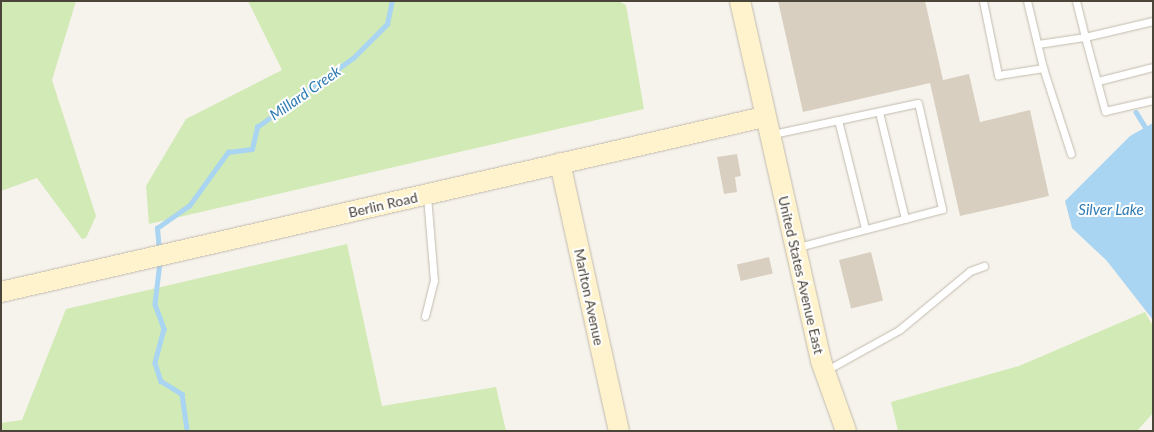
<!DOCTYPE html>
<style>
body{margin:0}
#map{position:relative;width:1154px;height:432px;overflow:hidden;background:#f6f3ec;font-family:Lato,sans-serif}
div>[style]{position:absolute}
.green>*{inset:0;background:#d2eab5}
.water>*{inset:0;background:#a9d4f2}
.stream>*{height:4.5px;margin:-2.25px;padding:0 2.25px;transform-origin:2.25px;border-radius:2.25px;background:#a9d4f2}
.building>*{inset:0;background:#d8cfc1;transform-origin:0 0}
.roads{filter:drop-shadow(0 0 1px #c2bbae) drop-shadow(0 0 1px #c2bbae)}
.lane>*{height:7px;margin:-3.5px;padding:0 3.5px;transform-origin:3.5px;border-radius:3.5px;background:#fff}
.secondary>*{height:20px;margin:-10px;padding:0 10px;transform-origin:10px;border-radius:10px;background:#fff3cd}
span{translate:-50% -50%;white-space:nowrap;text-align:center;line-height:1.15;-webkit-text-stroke:4px #fff;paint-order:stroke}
.street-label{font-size:14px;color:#4b4439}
.water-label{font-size:15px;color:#2e7ab2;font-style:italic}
.frame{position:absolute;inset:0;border:2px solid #4b4439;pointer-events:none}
</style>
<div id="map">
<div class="green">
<div style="clip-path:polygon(1px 1px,76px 1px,52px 80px,96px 216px,86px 238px,82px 239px,37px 178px,1px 191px)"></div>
<div style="clip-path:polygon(248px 1px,618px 1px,626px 5px,644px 109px,149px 224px,146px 186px,186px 119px,282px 70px)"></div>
<div style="clip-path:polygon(347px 244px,382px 406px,496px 387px,506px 431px,1px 431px,1px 423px,22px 420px,66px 309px)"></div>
<div style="clip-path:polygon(1145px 312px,1153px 326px,1153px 413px,1137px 431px,898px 431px,891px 402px,1019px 366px)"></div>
</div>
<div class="water">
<div style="clip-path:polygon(1153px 123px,1153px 320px,1107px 261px,1072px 228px,1065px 201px,1130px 136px)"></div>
</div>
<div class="stream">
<div style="left:1136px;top:112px;width:32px;rotate:58deg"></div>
<div style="left:159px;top:251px;width:23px;rotate:-95deg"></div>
<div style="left:157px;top:228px;width:39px;rotate:-35deg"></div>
<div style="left:189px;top:206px;width:67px;rotate:-54.2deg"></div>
<div style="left:228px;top:152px;width:24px;rotate:-7deg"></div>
<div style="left:252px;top:149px;width:23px;rotate:-77deg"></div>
<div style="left:257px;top:127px;width:118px;rotate:-35.7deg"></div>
<div style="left:353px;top:58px;width:48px;rotate:-45deg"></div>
<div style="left:387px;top:24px;width:24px;rotate:-78deg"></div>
<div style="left:160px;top:262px;width:42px;rotate:96.8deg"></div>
<div style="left:155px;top:304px;width:27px;rotate:70deg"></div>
<div style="left:164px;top:329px;width:35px;rotate:105deg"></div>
<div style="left:155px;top:363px;width:19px;rotate:72deg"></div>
<div style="left:161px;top:381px;width:25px;rotate:32deg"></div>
<div style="left:182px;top:394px;width:37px;rotate:82deg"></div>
</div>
<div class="building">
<div style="clip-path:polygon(778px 1px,925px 1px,943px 80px,969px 74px,980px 122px,1030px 110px,1049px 196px,960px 216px,930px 83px,803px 112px)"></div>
<div style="clip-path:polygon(737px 154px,741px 176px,735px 177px,737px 192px,724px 194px,717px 157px)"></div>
<div style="left:871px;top:252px;width:50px;height:33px;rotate:76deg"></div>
<div style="left:769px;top:257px;width:17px;height:33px;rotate:77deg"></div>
</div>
<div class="roads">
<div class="lane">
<div style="left:983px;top:1px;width:76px;rotate:78.5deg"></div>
<div style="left:998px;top:75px;width:46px;rotate:-8.8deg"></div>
<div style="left:1043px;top:68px;width:69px;rotate:-103.4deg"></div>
<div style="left:1153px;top:21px;width:70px;rotate:166.8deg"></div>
<div style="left:1085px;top:37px;width:77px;rotate:74.9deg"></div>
<div style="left:1105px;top:111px;width:49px;rotate:-12.9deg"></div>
<div style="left:1038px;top:44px;width:48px;rotate:-8.5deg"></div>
<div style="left:1085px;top:37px;width:37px;rotate:-104deg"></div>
<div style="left:1043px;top:68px;width:90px;rotate:72deg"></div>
<div style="left:1098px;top:81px;width:57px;rotate:-14.3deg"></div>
<div style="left:879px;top:112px;width:110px;rotate:76.3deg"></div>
<div style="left:838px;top:120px;width:111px;rotate:76deg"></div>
<div style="left:773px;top:134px;width:148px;rotate:-12.1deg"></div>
<div style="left:918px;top:103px;width:109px;rotate:77.2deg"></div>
<div style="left:942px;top:209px;width:149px;rotate:165.2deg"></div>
<div style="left:425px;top:316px;width:36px;rotate:-76deg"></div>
<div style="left:434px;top:281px;width:86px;rotate:-94.7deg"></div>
<div style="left:825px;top:371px;width:85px;rotate:-29deg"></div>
<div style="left:899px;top:330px;width:92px;rotate:-39.7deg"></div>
<div style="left:970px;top:271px;width:15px;rotate:-20deg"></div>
</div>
<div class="secondary">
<div style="left:740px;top:1px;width:369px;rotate:77.3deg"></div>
<div style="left:821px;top:361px;width:74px;rotate:70.3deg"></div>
<div style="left:560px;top:163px;width:274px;rotate:77.6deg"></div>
<div style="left:1px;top:292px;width:783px;rotate:-12.92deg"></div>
</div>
</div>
<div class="street-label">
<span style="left:383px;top:205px;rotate:-13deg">Berlin Road</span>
<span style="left:801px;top:275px;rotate:77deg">United States Avenue East</span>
<span style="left:589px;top:297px;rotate:78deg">Marlton Avenue</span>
</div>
<div class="water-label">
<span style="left:305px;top:93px;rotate:-35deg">Millard Creek</span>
<span style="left:1111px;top:210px">Silver Lake</span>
</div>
<div class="frame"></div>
</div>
